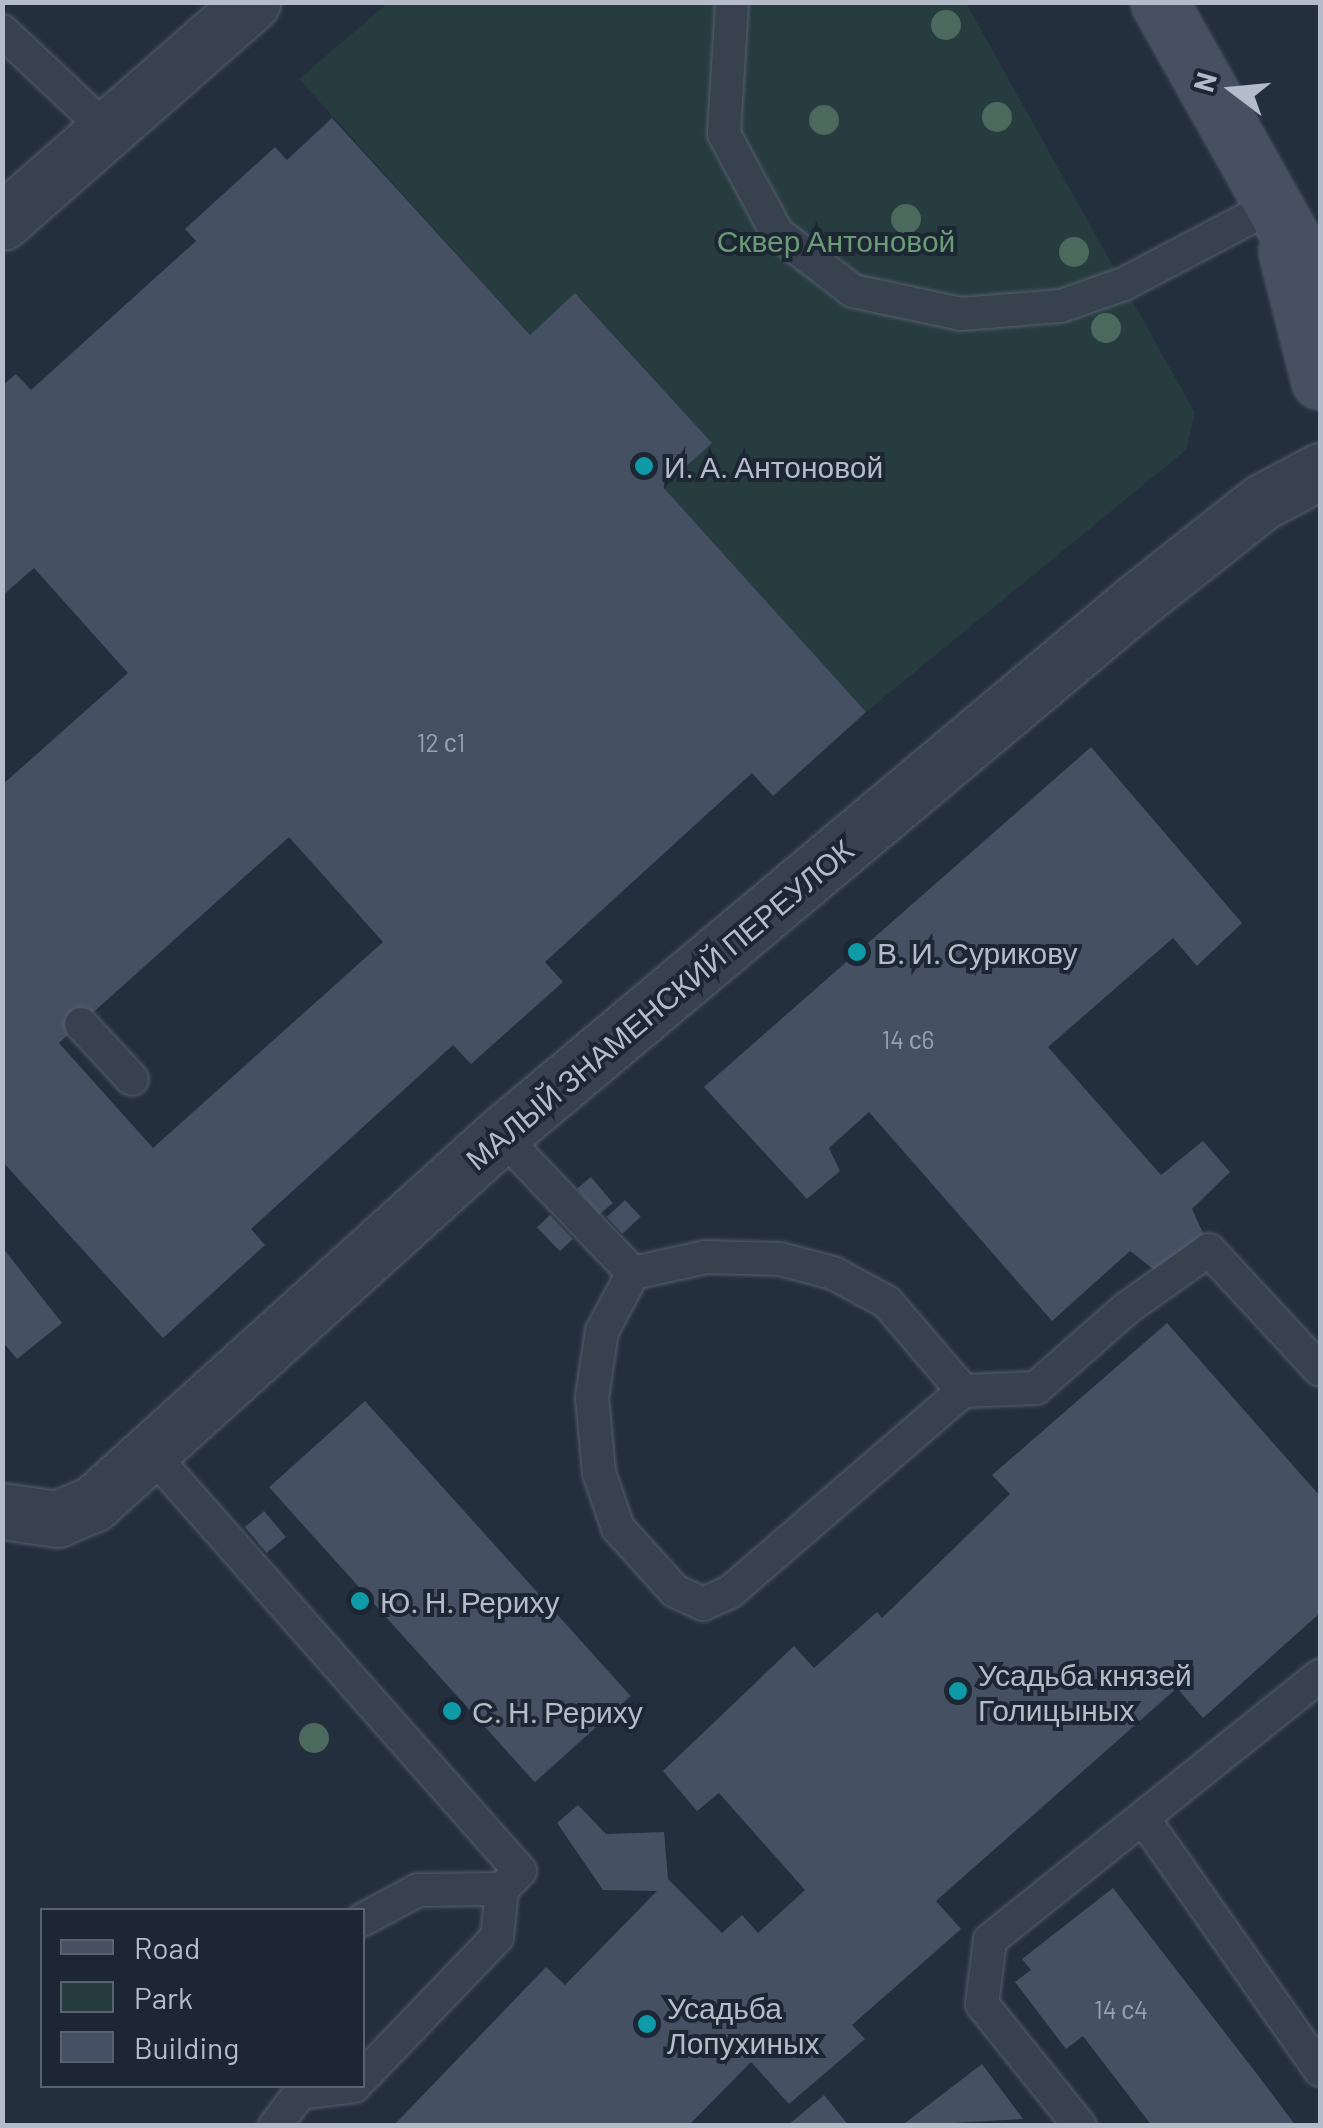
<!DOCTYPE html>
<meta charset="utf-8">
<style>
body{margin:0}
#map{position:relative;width:1323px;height:2128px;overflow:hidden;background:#242f3e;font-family:Barlow,sans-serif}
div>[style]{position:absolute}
.green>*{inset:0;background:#263c3f}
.building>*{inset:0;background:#455162;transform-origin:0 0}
.roads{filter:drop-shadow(0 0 2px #565f6c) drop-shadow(0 0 2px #565f6c)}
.service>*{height:32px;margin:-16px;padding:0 16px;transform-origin:16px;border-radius:16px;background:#38414e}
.minor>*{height:55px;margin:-27.5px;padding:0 27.5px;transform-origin:27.5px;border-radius:27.5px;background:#38414e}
.secondary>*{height:55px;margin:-27.5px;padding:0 27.5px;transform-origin:27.5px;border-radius:27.5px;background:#465061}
.trees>*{width:30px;height:30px;margin:-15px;border-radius:50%;background:#4b6a5d}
.dots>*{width:28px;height:28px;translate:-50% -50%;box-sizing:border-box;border:5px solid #1d2633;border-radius:50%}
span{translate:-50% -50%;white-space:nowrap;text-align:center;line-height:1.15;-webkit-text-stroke:8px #1d2633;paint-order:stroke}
.number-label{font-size:25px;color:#98a1af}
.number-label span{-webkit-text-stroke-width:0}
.park-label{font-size:30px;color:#6b9a76}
.poi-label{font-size:30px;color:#b4bcc9}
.left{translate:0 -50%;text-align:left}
.street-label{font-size:30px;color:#b4bcc9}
.frame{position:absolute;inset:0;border:5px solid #b4bcc9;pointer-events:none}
.legend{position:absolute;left:40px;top:1908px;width:325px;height:180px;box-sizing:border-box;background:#1d2633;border:2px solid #59626f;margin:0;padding:12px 18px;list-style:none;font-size:30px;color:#b4bcc9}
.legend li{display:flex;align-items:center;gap:20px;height:50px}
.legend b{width:50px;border:2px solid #59626f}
.north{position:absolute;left:1183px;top:40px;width:100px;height:100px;-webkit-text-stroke:8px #1d2633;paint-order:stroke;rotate:286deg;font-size:28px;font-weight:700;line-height:40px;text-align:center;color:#b4bcc9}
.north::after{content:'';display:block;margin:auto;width:35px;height:45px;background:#b4bcc9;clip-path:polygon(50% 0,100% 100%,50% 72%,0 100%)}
</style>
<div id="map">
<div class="green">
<div style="clip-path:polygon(388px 3px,966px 3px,1195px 413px,1186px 450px,866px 712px,663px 487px,711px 442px,576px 293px,530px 335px,299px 79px)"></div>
</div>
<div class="building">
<div style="clip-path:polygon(evenodd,332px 118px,530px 335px,575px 293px,712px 443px,663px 487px,866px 712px,773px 796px,752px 773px,545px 962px,563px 982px,471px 1064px,453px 1045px,251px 1229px,265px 1245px,163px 1338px,2px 1161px,2px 785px,128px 673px,34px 568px,2px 596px,2px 386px,16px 374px,31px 390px,196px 241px,185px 229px,275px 147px,287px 160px,332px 118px,289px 837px,383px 942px,153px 1148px,59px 1043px,289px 837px)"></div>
<div style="clip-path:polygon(1091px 747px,1242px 923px,1197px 966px,1173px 938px,1048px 1047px,1161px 1175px,1203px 1141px,1230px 1172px,1192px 1209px,1203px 1233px,1157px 1272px,1130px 1251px,1052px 1321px,869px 1112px,829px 1148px,840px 1171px,807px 1199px,704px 1087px)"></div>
<div style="left:591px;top:1177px;width:34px;height:18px;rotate:50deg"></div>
<div style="left:625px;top:1200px;width:23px;height:25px;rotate:47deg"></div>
<div style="left:550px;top:1215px;width:33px;height:18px;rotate:46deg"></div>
<div style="clip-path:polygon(2px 1247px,62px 1323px,17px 1359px,2px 1341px)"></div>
<div style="clip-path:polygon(1167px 1323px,1320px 1496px,1320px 1613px,1203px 1718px,1177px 1688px,936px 1901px,961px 1929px,852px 2025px,865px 2039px,789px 2104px,751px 2062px,688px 2126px,396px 2123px,546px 1967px,565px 1985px,657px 1891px,603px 1890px,557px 1823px,578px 1805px,606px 1834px,664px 1832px,668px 1879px,722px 1933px,742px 1915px,758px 1933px,805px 1890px,719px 1793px,697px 1811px,663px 1771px,794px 1646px,814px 1668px,877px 1612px,882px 1618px,1010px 1494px,992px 1475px)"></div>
<div style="left:365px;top:1401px;width:397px;height:129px;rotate:48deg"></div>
<div style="left:264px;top:1511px;width:34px;height:25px;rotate:50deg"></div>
<div style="clip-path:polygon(1113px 1888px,1260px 2078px,1296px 2126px,1152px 2126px,1083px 2036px,1066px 2049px,1015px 1982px,1031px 1970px,1022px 1959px)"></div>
<div style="clip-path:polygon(982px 2064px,1023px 2119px,901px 2126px)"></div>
<div style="clip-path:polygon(824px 2095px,849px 2126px,787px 2126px)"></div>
</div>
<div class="roads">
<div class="service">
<div style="left:732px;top:2px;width:132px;rotate:93.5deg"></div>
<div style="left:724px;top:134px;width:112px;rotate:61.8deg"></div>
<div style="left:777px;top:233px;width:96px;rotate:37.3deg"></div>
<div style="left:853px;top:291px;width:110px;rotate:12deg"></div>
<div style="left:961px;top:314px;width:100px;rotate:-4.6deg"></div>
<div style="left:1061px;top:306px;width:67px;rotate:-19.2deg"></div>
<div style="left:1124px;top:284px;width:167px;rotate:-27.8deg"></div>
<div style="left:2px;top:31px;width:140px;rotate:43.3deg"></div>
<div style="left:81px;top:1024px;width:75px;rotate:47.2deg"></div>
<div style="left:501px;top:1135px;width:191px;rotate:46.3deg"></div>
<div style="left:963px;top:1391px;width:117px;rotate:-130.5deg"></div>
<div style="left:887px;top:1302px;width:61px;rotate:-151.8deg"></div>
<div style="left:833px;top:1273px;width:55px;rotate:-165.2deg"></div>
<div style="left:780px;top:1259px;width:74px;rotate:-178.5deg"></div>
<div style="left:706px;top:1257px;width:75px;rotate:167.6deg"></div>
<div style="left:633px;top:1273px;width:66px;rotate:118.1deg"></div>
<div style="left:602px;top:1331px;width:67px;rotate:98.6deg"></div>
<div style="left:592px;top:1397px;width:76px;rotate:84.7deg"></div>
<div style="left:599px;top:1473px;width:58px;rotate:70.9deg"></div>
<div style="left:618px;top:1528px;width:85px;rotate:47.9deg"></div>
<div style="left:675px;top:1591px;width:31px;rotate:25deg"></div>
<div style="left:703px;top:1604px;width:30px;rotate:-24deg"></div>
<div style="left:730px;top:1592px;width:308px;rotate:-40.8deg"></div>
<div style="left:963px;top:1391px;width:73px;rotate:-2.4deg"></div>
<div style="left:1036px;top:1388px;width:121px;rotate:-41.3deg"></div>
<div style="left:1127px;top:1308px;width:100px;rotate:-35.3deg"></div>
<div style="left:1209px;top:1250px;width:163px;rotate:47.2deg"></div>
<div style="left:152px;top:1454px;width:556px;rotate:48.57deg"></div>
<div style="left:520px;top:1871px;width:25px;rotate:135deg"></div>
<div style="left:502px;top:1889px;width:84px;rotate:179.3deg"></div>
<div style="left:418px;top:1890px;width:64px;rotate:151.8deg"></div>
<div style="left:1143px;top:1818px;width:308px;rotate:54.9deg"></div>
<div style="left:362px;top:2078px;width:195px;rotate:-46.2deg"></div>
<div style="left:497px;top:1937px;width:48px;rotate:-84.1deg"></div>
<div style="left:306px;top:2092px;width:49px;rotate:-7deg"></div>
<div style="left:275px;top:2126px;width:50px;rotate:-53.1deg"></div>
<div style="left:1080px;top:2126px;width:156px;rotate:-128.8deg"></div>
<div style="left:982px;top:2004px;width:64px;rotate:-82.9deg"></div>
<div style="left:990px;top:1940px;width:423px;rotate:-38.7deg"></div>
</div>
<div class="minor">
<div style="left:2px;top:222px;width:333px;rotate:-41.3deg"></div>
<div style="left:2px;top:1511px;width:56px;rotate:8.3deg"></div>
<div style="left:57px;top:1519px;width:39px;rotate:-23deg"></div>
<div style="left:93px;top:1504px;width:550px;rotate:-42.13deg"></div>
<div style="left:501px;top:1135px;width:830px;rotate:-40.02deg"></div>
<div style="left:1137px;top:601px;width:159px;rotate:-38.4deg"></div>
<div style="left:1262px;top:502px;width:66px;rotate:-28.1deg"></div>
</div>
<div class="secondary">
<div style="left:1159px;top:2px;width:329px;rotate:60.7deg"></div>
<div style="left:1287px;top:251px;width:134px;rotate:75.8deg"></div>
</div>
</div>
<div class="trees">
<div style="left:946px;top:25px"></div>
<div style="left:997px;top:117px"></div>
<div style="left:824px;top:120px"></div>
<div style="left:906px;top:219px"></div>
<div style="left:1074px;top:252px"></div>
<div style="left:1106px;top:328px"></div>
<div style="left:314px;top:1738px"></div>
</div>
<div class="dots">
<div style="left:644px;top:466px;background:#0f9aa8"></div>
<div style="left:857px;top:952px;background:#0f9aa8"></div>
<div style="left:360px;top:1601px;background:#0f9aa8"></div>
<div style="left:958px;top:1691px;background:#0f9aa8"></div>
<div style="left:452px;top:1711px;background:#0f9aa8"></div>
<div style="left:647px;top:2024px;background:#0f9aa8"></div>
</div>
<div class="number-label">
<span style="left:441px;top:742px">12 с1</span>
<span style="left:908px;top:1039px">14 с6</span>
<span style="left:1121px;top:2009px">14 с4</span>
</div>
<div class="park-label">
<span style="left:836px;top:240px">Сквер Антоновой</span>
</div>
<div class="poi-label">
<span class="left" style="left:664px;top:466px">И. А. Антоновой</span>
<span class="left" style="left:877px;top:952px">В. И. Сурикову</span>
<span class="left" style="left:380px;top:1601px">Ю. Н. Рериху</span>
<span class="left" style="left:978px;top:1691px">Усадьба князей<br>Голицыных</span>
<span class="left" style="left:472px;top:1711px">С. Н. Рериху</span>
<span class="left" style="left:667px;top:2024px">Усадьба<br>Лопухиных</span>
</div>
<div class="street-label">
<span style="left:659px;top:1004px;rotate:-40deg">МАЛЫЙ ЗНАМЕНСКИЙ ПЕРЕУЛОК</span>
</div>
<div class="frame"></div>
<ul class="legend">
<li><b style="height:12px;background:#465061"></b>Road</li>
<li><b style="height:28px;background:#263c3f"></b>Park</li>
<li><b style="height:28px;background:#455162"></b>Building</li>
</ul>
<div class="north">N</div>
</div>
